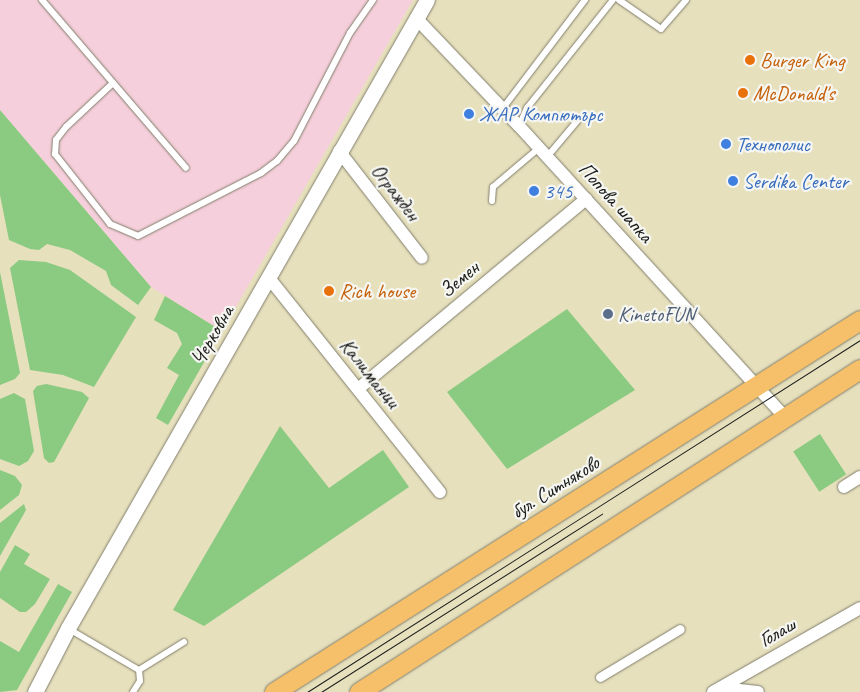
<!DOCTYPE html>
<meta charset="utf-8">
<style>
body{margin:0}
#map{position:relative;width:860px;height:692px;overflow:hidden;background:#e6e0bd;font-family:Caveat,sans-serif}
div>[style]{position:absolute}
.built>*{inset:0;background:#f5cfdb}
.green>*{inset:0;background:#8bca81;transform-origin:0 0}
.roads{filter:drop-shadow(0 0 1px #817e6c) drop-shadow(0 0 1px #817e6c)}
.service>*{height:6px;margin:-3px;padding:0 3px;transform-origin:3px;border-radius:3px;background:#fff}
.pedestrian>*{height:9px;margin:-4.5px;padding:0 4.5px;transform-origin:4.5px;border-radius:4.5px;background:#fff}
.minor>*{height:12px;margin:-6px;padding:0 6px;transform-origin:6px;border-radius:6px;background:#fff}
.tertiary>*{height:15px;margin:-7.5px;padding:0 7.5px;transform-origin:7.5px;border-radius:7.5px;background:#fff}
.primary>*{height:19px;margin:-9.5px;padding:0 9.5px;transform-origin:9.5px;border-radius:9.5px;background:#f6c06b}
.tram>*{height:1px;margin:-0.5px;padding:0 0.5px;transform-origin:0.5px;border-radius:0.5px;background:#1c1c1c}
.dots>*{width:14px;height:14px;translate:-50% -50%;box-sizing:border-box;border:2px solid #f6f6f2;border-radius:50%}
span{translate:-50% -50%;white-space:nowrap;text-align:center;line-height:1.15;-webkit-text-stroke:4.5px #f6f6f2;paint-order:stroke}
.food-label{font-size:21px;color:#c56008}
.left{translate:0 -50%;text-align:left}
.shop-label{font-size:21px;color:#366cbe}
.street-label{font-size:21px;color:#1c1c1c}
.service-label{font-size:21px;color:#4e5e75}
</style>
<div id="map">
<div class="built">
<div style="clip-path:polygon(0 0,413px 0,222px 331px,151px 287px,0 110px)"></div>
</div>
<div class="green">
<div style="clip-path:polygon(0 110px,151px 287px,138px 305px,111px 285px,106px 271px,70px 250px,47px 244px,39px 250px,30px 249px,9px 240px,0 195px)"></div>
<div style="clip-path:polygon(19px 260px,46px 262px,70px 270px,136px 317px,94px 387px,63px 375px,30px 370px,10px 268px)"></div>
<div style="clip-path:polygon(0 272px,20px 373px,15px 379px,0 385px)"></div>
<div style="clip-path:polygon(165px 296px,222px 331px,168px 425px,156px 418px,179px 375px,167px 368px,182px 344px,177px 333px,154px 320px)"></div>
<div style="clip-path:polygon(567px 309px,635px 390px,507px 469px,447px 392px)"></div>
<div style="clip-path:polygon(46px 384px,82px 392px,89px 398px,54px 462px,49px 463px,44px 458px,33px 391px,37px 386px)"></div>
<div style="clip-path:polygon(14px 393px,25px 399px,34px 451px,28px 461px,19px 466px,0 459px,0 399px)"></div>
<div style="clip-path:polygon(280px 426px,329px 488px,383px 450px,409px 487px,204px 626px,173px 610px)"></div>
<div style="left:820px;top:434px;width:48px;height:32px;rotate:57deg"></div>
<div style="clip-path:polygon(0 470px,15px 476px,22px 485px,19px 495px,0 510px)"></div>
<div style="clip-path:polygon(24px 504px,26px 510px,0 556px,0 523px)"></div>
<div style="clip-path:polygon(15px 545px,30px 554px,24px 564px,50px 579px,35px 604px,26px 612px,20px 612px,0 598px,0 572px)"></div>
<div style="clip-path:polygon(58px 584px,72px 592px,17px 690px,0 692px,0 641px,19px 652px)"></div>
</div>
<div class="roads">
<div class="service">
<div style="left:42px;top:0;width:221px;rotate:49.4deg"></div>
<div style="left:619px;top:0;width:51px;rotate:34.6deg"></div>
<div style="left:661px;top:29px;width:38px;rotate:-49deg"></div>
<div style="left:113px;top:83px;width:64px;rotate:136.9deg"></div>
<div style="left:66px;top:127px;width:16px;rotate:128deg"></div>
<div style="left:56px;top:140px;width:14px;rotate:94deg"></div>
<div style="left:55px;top:154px;width:89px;rotate:51.8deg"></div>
<div style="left:110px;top:224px;width:30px;rotate:23deg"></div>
<div style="left:138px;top:236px;width:138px;rotate:-27.1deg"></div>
<div style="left:261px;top:173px;width:20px;rotate:-37deg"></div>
<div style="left:277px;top:161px;width:26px;rotate:-50deg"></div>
<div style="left:294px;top:141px;width:122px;rotate:-62.6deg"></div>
<div style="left:350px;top:33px;width:40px;rotate:-55.1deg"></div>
<div style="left:503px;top:108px;width:136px;rotate:-52.8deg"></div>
<div style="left:519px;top:126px;width:20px;rotate:-66deg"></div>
<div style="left:527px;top:108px;width:138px;rotate:-51.5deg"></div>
<div style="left:547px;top:157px;width:48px;rotate:-50deg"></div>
<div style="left:492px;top:201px;width:14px;rotate:-86deg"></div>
<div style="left:493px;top:187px;width:60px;rotate:-40.3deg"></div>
<div style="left:69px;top:629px;width:81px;rotate:30.4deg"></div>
<div style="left:139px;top:670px;width:53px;rotate:-31.9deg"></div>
<div style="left:133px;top:692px;width:13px;rotate:-58deg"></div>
<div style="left:140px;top:681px;width:11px;rotate:-95deg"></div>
</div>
<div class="pedestrian">
<div style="left:600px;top:677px;width:93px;rotate:-31deg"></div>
</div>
<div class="minor">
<div style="left:416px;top:18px;width:149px;rotate:46.4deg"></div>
<div style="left:519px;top:126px;width:393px;rotate:47.6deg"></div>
<div style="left:339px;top:151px;width:135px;rotate:52.2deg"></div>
<div style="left:269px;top:278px;width:274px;rotate:51.4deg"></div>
<div style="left:358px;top:389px;width:297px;rotate:-39.8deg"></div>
<div style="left:844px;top:487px;width:19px;rotate:-32deg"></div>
<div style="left:721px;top:688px;width:37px;rotate:6deg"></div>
<div style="left:713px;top:692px;width:169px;rotate:-29.7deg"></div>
</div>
<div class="tertiary">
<div style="left:35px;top:692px;width:72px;rotate:-62.7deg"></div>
<div style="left:68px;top:628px;width:723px;rotate:-60.25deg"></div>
</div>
<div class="primary">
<div style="left:274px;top:692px;width:694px;rotate:-32.41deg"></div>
<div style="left:359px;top:692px;width:596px;rotate:-32.81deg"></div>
</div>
</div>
<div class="tram">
<div style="left:307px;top:692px;width:656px;rotate:-32.48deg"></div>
<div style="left:321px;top:692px;width:333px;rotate:-32.4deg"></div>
</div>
<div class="dots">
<div style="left:750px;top:60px;background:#e8710a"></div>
<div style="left:743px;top:93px;background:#e8710a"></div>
<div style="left:469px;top:114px;background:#3f7fe0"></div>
<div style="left:726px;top:144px;background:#3f7fe0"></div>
<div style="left:733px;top:181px;background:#3f7fe0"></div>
<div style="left:534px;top:191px;background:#3f7fe0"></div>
<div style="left:329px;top:291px;background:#e8710a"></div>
<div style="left:608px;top:314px;background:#5c6f8a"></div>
</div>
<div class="food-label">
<span class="left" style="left:760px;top:60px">Burger King</span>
<span class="left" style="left:753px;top:93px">McDonald's</span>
<span class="left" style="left:339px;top:291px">Rich house</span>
</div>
<div class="shop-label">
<span class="left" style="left:479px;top:114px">ЖАР Компютърс</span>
<span class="left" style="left:736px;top:144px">Технополис</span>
<span class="left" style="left:743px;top:181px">Serdika Center</span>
<span class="left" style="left:544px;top:191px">345</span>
</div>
<div class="street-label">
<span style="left:396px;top:192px;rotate:52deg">Огражден</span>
<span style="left:616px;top:202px;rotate:48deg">Попова шапка</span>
<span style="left:459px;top:279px;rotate:-40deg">Земен</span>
<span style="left:212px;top:335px;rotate:-60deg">Черковна</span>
<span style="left:370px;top:373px;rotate:51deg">Калиманци</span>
<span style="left:555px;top:487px;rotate:-32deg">бул. Ситняково</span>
<span style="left:777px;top:632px;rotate:-30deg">Голаш</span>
</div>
<div class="service-label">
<span class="left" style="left:618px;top:314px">KinetoFUN</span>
</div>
</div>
